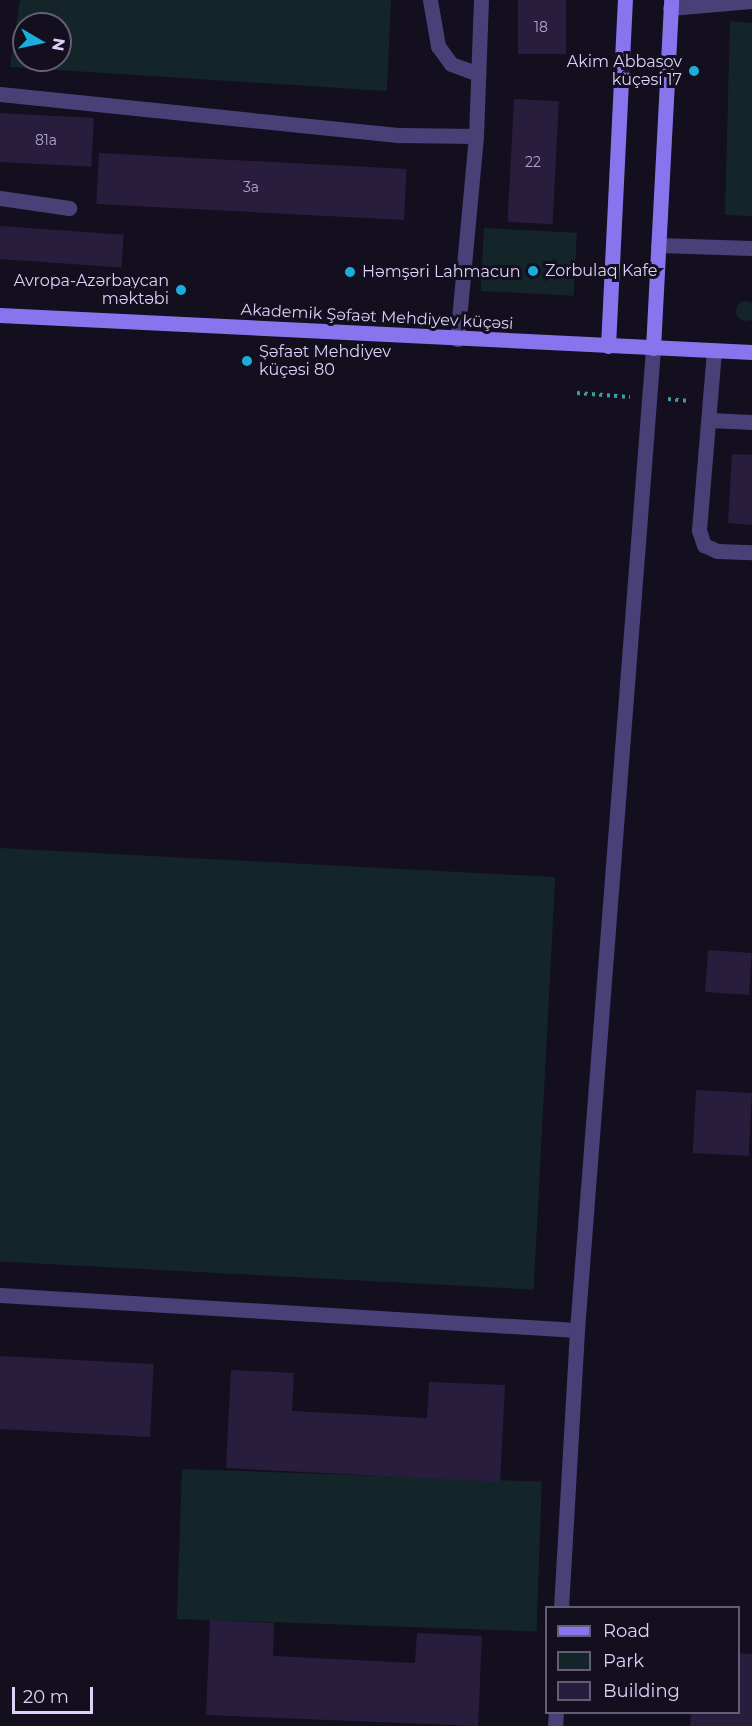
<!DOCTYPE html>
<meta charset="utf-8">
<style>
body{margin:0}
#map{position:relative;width:752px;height:1726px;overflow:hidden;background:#140f1e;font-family:Montserrat,sans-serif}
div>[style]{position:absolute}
.green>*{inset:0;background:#132528;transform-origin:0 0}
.round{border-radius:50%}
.building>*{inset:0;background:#281d3d;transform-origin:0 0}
.path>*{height:4px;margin-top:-2px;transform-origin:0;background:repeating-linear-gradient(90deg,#3c9ba3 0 3px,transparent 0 7.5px)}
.lane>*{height:15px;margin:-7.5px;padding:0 7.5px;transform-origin:7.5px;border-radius:7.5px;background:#4a4078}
.secondary>*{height:15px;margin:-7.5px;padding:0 7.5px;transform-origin:7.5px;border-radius:7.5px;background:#8875ee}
.dots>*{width:16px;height:16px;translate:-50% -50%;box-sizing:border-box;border:3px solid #140f1e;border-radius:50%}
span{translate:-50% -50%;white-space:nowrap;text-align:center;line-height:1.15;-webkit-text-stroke:6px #140f1e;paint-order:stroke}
.number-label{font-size:14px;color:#afa5ca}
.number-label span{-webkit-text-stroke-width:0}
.poi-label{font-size:16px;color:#dcd2f9}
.right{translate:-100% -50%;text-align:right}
.left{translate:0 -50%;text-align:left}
.street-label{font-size:16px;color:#dcd2f9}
.legend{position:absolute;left:545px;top:1606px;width:195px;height:108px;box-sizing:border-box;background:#140f1e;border:2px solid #645d76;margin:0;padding:8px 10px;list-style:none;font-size:18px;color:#dcd2f9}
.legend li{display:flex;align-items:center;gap:12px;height:30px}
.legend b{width:30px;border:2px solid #645d76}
.north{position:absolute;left:12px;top:12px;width:60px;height:60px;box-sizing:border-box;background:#140f1e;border:2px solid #645d76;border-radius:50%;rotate:99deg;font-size:16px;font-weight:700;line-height:24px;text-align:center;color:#dcd2f9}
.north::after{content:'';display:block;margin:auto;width:21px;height:27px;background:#1baedc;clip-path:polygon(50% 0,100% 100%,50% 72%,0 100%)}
.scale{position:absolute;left:12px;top:1687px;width:81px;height:27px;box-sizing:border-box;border:3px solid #dcd2f9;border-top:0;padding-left:8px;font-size:18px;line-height:21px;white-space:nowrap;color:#dcd2f9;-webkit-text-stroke:4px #140f1e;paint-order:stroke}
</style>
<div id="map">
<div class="green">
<div style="clip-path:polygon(evenodd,20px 0,391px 0,387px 91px,10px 67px,20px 0,24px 24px,60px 24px,60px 60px,24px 60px,24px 24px)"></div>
<div style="clip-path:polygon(730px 21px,752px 23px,752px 216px,725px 215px)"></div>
<div style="left:484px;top:228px;width:93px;height:63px;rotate:3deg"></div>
<div class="round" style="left:736px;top:301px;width:20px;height:20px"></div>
<div style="left:0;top:848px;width:556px;height:413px;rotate:3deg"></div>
<div style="left:182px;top:1469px;width:360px;height:150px;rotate:2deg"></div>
</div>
<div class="building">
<div style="left:518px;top:0;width:48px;height:54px"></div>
<div style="left:514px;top:99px;width:45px;height:123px;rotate:3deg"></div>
<div style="left:0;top:113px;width:94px;height:49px;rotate:3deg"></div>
<div style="left:99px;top:153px;width:308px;height:51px;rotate:3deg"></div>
<div style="left:0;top:226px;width:124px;height:33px;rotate:4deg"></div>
<div style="clip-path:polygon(732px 454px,752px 455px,752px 525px,728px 523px)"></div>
<div style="left:708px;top:950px;width:44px;height:42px;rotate:4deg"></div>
<div style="left:696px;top:1090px;width:56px;height:63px;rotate:3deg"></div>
<div style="left:0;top:1356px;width:154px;height:73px;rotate:3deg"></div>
<div style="clip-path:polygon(231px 1370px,294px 1373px,292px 1411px,427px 1418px,429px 1382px,505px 1385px,500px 1482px,226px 1468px)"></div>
<div style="clip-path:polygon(210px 1620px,274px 1623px,273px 1656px,415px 1663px,417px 1633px,482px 1636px,478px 1726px,206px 1715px)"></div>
<div style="clip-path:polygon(738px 1653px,752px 1654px,752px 1726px,690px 1726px,691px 1712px,738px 1712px)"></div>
</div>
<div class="path">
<div style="left:577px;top:393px;width:53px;rotate:4.3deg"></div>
<div style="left:668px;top:399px;width:22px;rotate:5deg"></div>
</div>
<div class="lane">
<div style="left:430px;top:0;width:47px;rotate:80.1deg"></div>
<div style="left:438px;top:46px;width:22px;rotate:54deg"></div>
<div style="left:451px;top:64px;width:29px;rotate:20deg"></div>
<div style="left:670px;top:8px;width:82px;rotate:-4.9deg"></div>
<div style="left:0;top:94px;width:402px;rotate:5.9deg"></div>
<div style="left:400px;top:135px;width:76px;rotate:0.8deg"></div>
<div style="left:476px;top:136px;width:204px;rotate:95.3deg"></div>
<div style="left:476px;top:136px;width:136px;rotate:-87.9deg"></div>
<div style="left:0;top:198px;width:70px;rotate:8.2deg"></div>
<div style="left:658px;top:245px;width:94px;rotate:1.8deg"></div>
<div style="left:714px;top:351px;width:180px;rotate:94.8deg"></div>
<div style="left:699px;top:530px;width:16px;rotate:72deg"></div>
<div style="left:704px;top:545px;width:14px;rotate:25deg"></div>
<div style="left:717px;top:551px;width:35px;rotate:2deg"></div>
<div style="left:709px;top:420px;width:43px;rotate:2.7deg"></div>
<div style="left:0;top:1295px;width:578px;rotate:3.47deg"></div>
<div style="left:561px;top:1608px;width:278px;rotate:-86.7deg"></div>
<div style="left:577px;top:1330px;width:985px;rotate:-85.57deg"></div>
<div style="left:555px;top:1726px;width:14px;rotate:-86deg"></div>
</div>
<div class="secondary">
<div style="left:0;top:315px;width:753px;rotate:2.82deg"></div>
<div style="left:608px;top:346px;width:346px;rotate:-87.2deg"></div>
<div style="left:653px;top:348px;width:348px;rotate:-87deg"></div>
</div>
<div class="dots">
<div style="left:694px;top:71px;background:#1baedc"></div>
<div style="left:533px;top:271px;background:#1baedc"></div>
<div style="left:350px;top:272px;background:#1baedc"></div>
<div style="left:181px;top:290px;background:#1baedc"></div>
<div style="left:247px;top:361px;background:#1baedc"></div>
</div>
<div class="number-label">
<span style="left:541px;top:27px">18</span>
<span style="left:46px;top:140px">81a</span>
<span style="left:533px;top:162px">22</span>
<span style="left:251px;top:187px">3a</span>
</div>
<div class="poi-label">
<span class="right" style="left:682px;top:71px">Akim Abbasov<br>küçəsi 17</span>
<span class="left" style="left:545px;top:271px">Zorbulaq Kafe</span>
<span class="left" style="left:362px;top:272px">Həmşəri Lahmacun</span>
<span class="right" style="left:169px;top:290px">Avropa-Azərbaycan<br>məktəbi</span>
<span class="left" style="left:259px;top:361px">Şəfaət Mehdiyev<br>küçəsi 80</span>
</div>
<div class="street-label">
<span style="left:377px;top:317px;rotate:3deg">Akademik Şəfaət Mehdiyev küçəsi</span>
</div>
<ul class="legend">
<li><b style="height:8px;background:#8875ee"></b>Road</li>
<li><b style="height:16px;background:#132528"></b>Park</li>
<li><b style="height:16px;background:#281d3d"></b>Building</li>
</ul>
<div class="north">N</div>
<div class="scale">20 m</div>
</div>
